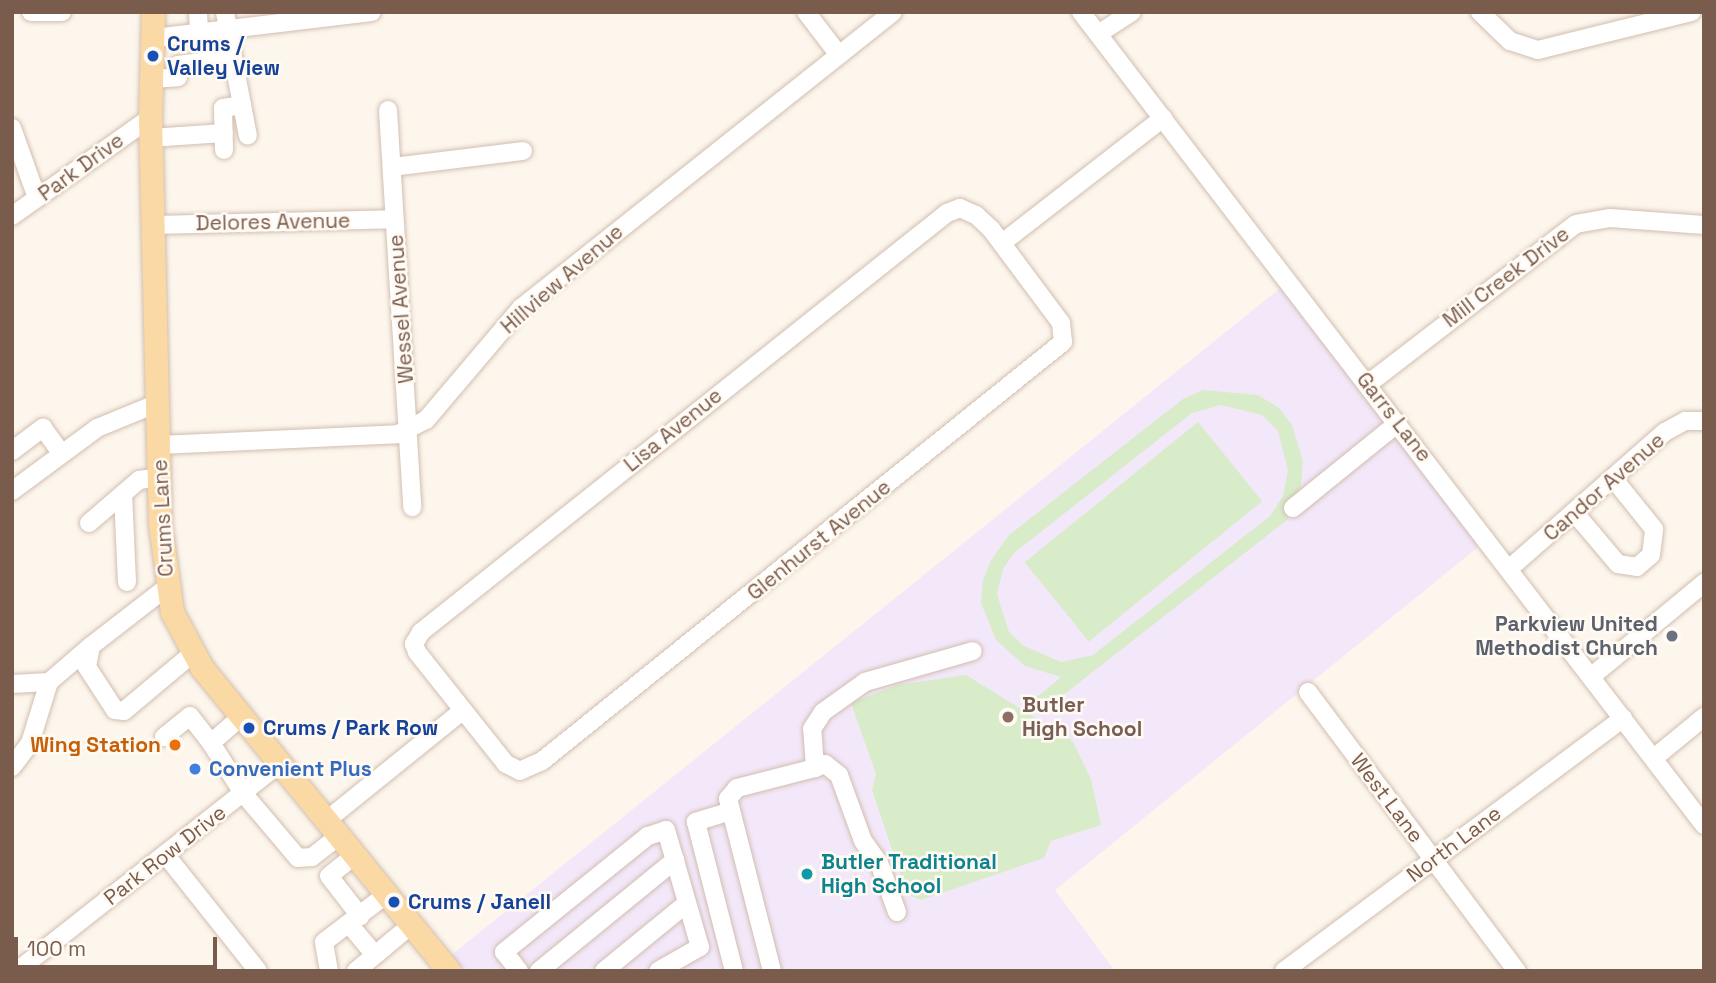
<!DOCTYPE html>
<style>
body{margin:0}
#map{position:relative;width:1716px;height:983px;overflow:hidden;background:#fdf6ec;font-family:"Space Grotesk",sans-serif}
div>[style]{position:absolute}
.education>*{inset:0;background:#f3e8fa}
.green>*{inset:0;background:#d8ecc9;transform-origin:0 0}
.roads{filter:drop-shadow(0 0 2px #d1beb0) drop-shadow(0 0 2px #d1beb0)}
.minor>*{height:18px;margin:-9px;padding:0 9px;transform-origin:9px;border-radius:9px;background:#fff}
.major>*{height:23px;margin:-11.5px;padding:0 11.5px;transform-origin:11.5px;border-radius:11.5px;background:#fbd9a5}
.dots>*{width:19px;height:19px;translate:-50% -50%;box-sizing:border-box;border:4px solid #fffaf3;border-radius:50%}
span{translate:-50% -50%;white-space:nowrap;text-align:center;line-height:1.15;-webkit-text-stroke:5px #fffaf3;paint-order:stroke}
.transit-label{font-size:21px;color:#164399;font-weight:700}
.left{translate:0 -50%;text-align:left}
.street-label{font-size:21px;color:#7a5c4d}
.worship-label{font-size:21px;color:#5b616d;font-weight:700}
.right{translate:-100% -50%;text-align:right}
.education-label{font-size:21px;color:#785e54;font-weight:700}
.food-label{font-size:21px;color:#c56008;font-weight:700}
.shop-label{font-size:21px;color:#366cbe;font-weight:700}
.culture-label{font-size:21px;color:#0d838f;font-weight:700}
.frame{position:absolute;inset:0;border:14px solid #7a5c4d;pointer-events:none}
.scale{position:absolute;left:14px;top:937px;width:203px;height:32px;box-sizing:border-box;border:4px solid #7a5c4d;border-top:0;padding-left:9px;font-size:21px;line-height:24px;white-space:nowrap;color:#7a5c4d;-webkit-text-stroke:5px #fffaf3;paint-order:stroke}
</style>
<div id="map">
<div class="education">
<div style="clip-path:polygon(1283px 286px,1482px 544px,1055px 890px,1115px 971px,459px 971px,449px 957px)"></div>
</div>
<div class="green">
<div style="clip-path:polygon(evenodd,1203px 390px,1258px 395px,1279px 408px,1292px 425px,1303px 461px,1301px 485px,1287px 520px,1039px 714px,1030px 703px,1061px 677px,1025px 666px,996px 640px,981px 603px,983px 580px,991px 560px,1009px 535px,1183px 399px,1203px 390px,1221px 405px,1262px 415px,1278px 431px,1288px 470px,1283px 496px,1270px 516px,1093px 655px,1061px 662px,1024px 646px,1009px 632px,997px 594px,1003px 569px,1014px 553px,1192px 413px,1221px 405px)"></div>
<div style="left:1198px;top:422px;width:102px;height:223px;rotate:51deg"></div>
<div style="clip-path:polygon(966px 675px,1072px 740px,1091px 779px,1101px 825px,1051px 841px,1044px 858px,921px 900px,907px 894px,872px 790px,876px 774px,851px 703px,897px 685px)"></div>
</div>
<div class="roads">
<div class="minor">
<div style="left:31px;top:12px;width:31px"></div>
<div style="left:198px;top:12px;width:21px;rotate:87deg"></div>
<div style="left:806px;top:12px;width:54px;rotate:52.5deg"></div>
<div style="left:1081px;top:12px;width:1024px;rotate:52.54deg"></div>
<div style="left:1480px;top:12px;width:42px;rotate:44deg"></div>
<div style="left:1510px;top:41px;width:29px;rotate:18deg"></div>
<div style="left:1538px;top:50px;width:158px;rotate:-13.9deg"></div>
<div style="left:1098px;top:34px;width:40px;rotate:-32.9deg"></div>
<div style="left:154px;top:38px;width:219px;rotate:-6.8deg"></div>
<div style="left:152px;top:79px;width:26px;rotate:-4deg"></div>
<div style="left:178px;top:77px;width:12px;rotate:-90deg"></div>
<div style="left:178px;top:65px;width:55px;rotate:-7.3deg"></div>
<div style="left:233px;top:58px;width:47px;rotate:-99.9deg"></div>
<div style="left:242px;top:105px;width:31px;rotate:79deg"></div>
<div style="left:388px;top:110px;width:398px;rotate:86.5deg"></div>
<div style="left:12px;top:128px;width:74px;rotate:70.3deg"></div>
<div style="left:150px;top:138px;width:74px;rotate:-3.9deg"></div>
<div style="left:224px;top:150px;width:42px;rotate:-91.4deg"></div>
<div style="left:223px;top:108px;width:19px;rotate:-9deg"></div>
<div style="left:242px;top:105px;width:48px;rotate:-100.8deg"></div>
<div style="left:392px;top:167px;width:132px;rotate:-7deg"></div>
<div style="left:960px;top:208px;width:17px;rotate:24deg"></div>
<div style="left:976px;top:215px;width:21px;rotate:43deg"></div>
<div style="left:991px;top:229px;width:117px;rotate:53.3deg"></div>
<div style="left:1061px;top:323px;width:19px;rotate:84deg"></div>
<div style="left:1063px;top:342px;width:669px;rotate:141.19deg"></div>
<div style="left:542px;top:761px;width:24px;rotate:156deg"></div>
<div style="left:520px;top:771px;width:16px;rotate:-153deg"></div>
<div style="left:506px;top:764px;width:143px;rotate:-128.5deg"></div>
<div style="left:417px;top:652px;width:9px;rotate:-111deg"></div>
<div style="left:414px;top:644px;width:14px;rotate:-60deg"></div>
<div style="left:421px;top:632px;width:672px;rotate:-38.54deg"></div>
<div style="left:947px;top:213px;width:14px;rotate:-21deg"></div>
<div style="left:12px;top:216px;width:169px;rotate:-35.4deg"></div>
<div style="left:153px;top:225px;width:241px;rotate:-1.4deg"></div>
<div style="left:1002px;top:243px;width:204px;rotate:-37.8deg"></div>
<div style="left:1368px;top:384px;width:262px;rotate:-37.6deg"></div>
<div style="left:1576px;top:224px;width:35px;rotate:-10deg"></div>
<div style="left:1610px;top:218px;width:94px;rotate:4.3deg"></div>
<div style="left:159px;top:445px;width:239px;rotate:-2.6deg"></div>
<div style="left:398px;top:434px;width:31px;rotate:-27deg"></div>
<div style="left:426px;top:420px;width:147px;rotate:-49.7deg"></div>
<div style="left:521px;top:308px;width:475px;rotate:-38.5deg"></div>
<div style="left:12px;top:451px;width:39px;rotate:-37deg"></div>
<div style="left:43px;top:428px;width:31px;rotate:54deg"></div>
<div style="left:12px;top:491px;width:106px;rotate:-36.5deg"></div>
<div style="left:97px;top:428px;width:66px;rotate:-22.3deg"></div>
<div style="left:123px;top:494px;width:88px;rotate:87.4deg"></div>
<div style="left:1293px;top:508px;width:135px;rotate:-39deg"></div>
<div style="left:1574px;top:512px;width:68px;rotate:49.8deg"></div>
<div style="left:1618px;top:564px;width:19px;rotate:9deg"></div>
<div style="left:1637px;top:567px;width:18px;rotate:-41deg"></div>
<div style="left:1651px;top:555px;width:26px;rotate:-83deg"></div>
<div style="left:1654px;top:529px;width:65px;rotate:-128.8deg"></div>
<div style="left:89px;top:523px;width:66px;rotate:-40.7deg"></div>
<div style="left:139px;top:480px;width:21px;rotate:-8deg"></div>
<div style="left:1510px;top:568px;width:206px;rotate:-41.3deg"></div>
<div style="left:1665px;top:432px;width:23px;rotate:-29deg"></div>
<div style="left:1685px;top:421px;width:19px"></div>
<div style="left:167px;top:587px;width:96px;rotate:142.2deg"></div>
<div style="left:91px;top:646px;width:21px;rotate:101deg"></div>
<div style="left:87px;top:667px;width:51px;rotate:56.9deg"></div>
<div style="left:115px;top:710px;width:9px;rotate:6deg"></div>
<div style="left:124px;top:711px;width:89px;rotate:-40deg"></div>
<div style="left:1592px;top:676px;width:146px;rotate:-39.7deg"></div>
<div style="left:12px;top:684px;width:37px;rotate:-3deg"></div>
<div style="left:1308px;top:692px;width:349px;rotate:53.2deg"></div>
<div style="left:164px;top:737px;width:33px;rotate:-39deg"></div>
<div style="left:190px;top:716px;width:34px;rotate:52deg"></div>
<div style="left:211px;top:743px;width:40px;rotate:-41deg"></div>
<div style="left:211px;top:743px;width:59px;rotate:57.4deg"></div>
<div style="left:243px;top:793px;width:85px;rotate:49.8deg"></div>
<div style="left:298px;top:858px;width:14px;rotate:-4deg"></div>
<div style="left:312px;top:857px;width:34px;rotate:-38deg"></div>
<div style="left:1654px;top:758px;width:65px;rotate:-39.4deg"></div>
<div style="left:12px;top:767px;width:30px;rotate:-53deg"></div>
<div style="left:30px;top:743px;width:64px;rotate:-72.7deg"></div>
<div style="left:49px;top:682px;width:55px;rotate:-40.6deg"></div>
<div style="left:731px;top:811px;width:37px;rotate:163deg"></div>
<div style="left:696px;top:822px;width:154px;rotate:75.7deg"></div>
<div style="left:327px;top:820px;width:174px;rotate:-38.9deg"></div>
<div style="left:165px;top:854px;width:149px;rotate:51.5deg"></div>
<div style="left:355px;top:855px;width:33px;rotate:141deg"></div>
<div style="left:329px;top:876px;width:51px;rotate:52.2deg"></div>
<div style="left:897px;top:912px;width:52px;rotate:-110.2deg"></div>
<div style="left:879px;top:863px;width:27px;rotate:-126deg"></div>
<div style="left:863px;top:841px;width:70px;rotate:-110deg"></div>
<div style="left:839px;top:775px;width:18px;rotate:-142deg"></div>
<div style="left:825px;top:764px;width:11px;rotate:158deg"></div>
<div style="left:815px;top:768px;width:39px;rotate:-94deg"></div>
<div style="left:812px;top:729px;width:20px;rotate:-57deg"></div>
<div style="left:823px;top:712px;width:52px;rotate:-35.5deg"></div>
<div style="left:865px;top:682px;width:112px;rotate:-16deg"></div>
<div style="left:349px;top:924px;width:40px;rotate:50deg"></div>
<div style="left:17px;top:971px;width:334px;rotate:-38.3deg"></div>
<div style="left:329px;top:971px;width:29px;rotate:-100deg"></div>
<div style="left:324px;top:942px;width:79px;rotate:-37.3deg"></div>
<div style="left:356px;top:971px;width:72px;rotate:-39.9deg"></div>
<div style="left:519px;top:971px;width:24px;rotate:-128deg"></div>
<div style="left:504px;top:952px;width:185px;rotate:-38.9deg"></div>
<div style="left:648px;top:836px;width:19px;rotate:-18deg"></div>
<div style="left:666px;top:830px;width:122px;rotate:73.8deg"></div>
<div style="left:700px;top:947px;width:48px;rotate:150.3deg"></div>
<div style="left:539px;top:971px;width:176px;rotate:-39.2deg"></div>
<div style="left:604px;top:971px;width:107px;rotate:-39.3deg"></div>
<div style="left:772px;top:971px;width:178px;rotate:-104.3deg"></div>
<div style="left:728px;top:799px;width:14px;rotate:-51deg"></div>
<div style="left:737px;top:788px;width:81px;rotate:-14.4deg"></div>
<div style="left:1284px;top:971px;width:423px;rotate:-36.7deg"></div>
</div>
<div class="major">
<div style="left:153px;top:12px;width:106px;rotate:91.6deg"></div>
<div style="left:150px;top:118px;width:406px;rotate:88.6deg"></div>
<div style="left:160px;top:524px;width:89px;rotate:82.2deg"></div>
<div style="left:172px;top:612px;width:64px;rotate:61.8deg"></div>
<div style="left:202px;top:668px;width:391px;rotate:50.8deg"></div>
</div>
</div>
<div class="dots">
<div style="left:153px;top:56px;background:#1a4fb4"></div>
<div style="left:1672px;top:636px;background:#6b7280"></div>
<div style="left:1008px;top:717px;background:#8d6e63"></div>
<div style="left:249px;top:728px;background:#1a4fb4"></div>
<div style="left:175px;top:745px;background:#e8710a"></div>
<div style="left:195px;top:769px;background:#3f7fe0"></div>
<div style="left:807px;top:874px;background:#0f9aa8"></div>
<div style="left:394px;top:902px;background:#1a4fb4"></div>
</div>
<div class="transit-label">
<span class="left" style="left:167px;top:56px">Crums /<br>Valley View</span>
<span class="left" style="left:263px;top:728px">Crums / Park Row</span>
<span class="left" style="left:408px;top:902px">Crums / Janell</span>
</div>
<div class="street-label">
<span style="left:81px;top:167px;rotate:-36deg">Park Drive</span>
<span style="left:273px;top:222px;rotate:-1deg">Delores Avenue</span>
<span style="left:1506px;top:277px;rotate:-37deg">Mill Creek Drive</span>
<span style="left:562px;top:279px;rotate:-41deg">Hillview Avenue</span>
<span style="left:401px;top:309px;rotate:-94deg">Wessel Avenue</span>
<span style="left:1394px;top:417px;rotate:52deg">Garrs Lane</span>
<span style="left:673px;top:430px;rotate:-39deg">Lisa Avenue</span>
<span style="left:1604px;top:487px;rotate:-41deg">Candor Avenue</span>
<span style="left:163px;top:518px;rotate:-93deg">Crums Lane</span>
<span style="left:819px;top:540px;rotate:-39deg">Glenhurst Avenue</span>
<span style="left:1387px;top:798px;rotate:53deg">West Lane</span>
<span style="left:1454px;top:844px;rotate:-37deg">North Lane</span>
<span style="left:165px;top:855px;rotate:-38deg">Park Row Drive</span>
</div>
<div class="worship-label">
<span class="right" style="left:1658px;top:636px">Parkview United<br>Methodist Church</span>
</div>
<div class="education-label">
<span class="left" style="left:1022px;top:717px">Butler<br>High School</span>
</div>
<div class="food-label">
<span class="right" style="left:161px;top:745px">Wing Station</span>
</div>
<div class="shop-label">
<span class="left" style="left:209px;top:769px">Convenient Plus</span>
</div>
<div class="culture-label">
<span class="left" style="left:821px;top:874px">Butler Traditional<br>High School</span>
</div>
<div class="frame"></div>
<div class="scale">100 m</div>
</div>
